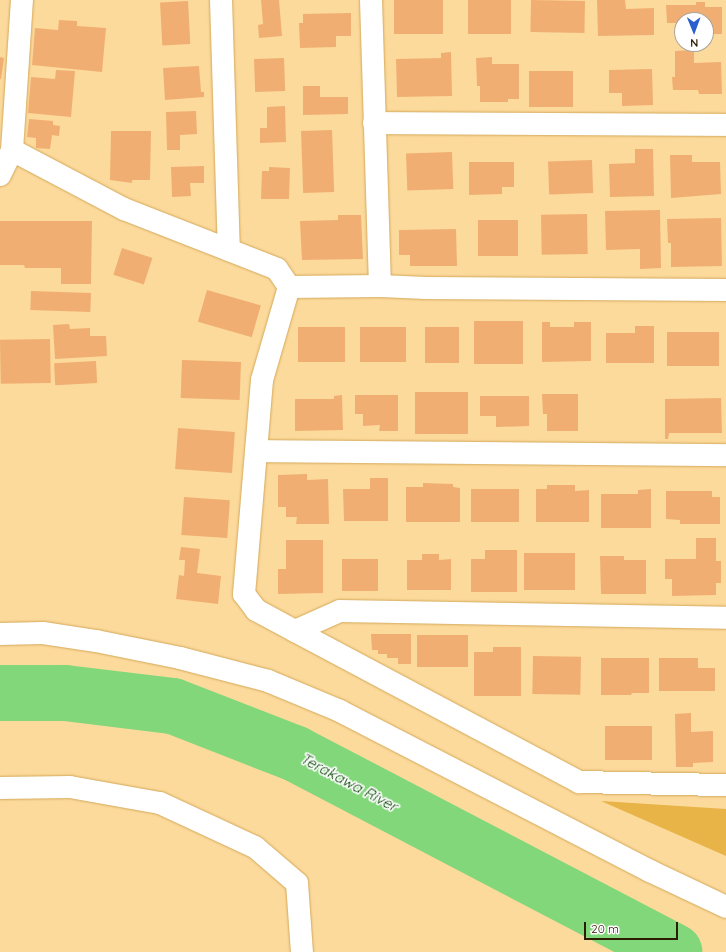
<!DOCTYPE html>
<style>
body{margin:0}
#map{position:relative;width:726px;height:952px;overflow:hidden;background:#fcda9c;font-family:Quicksand,sans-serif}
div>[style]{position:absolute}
.green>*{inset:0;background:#e8b347}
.river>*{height:56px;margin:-28px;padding:0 28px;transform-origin:28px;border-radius:28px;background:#81d779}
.building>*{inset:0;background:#f1ae72;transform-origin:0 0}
.roads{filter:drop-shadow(0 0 1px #d3a95a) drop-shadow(0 0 1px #d3a95a)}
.minor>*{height:22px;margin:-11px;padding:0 11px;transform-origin:11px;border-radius:11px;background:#fff}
span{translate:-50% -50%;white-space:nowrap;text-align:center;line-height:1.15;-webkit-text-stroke:3.5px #fff;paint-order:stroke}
.water-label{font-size:15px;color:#0b4807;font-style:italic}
.north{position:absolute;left:674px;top:12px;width:40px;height:40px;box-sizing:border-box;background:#fff;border:1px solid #aba499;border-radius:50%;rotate:179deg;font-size:11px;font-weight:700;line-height:16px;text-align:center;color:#2c1c00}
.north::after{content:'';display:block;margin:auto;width:14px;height:18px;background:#2960ce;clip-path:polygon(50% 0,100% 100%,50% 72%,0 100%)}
.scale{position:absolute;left:584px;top:922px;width:94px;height:18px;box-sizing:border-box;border:2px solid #2c1c00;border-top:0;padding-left:5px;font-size:12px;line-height:14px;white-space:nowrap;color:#2c1c00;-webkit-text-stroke:3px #fff;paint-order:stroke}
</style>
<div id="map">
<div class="green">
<div style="clip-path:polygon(601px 801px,726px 809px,726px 856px)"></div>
</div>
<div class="river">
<div style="left:0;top:693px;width:65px"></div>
<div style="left:65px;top:693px;width:109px;rotate:6.9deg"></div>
<div style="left:173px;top:706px;width:132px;rotate:21.3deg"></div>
<div style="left:296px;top:754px;width:427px;rotate:27.6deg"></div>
</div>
<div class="building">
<div style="clip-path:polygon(261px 0,279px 0,282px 36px,259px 38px,258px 25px,263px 24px)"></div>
<div style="left:394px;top:0;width:49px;height:34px"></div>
<div style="left:468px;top:0;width:43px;height:34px"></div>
<div style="left:531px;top:0;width:54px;height:32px;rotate:1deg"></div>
<div style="clip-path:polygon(597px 0,625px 0,626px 9px,654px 8px,654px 35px,598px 36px)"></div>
<div style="left:188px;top:1px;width:43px;height:28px;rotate:87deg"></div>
<div style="clip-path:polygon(696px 2px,705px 2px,705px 7px,722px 7px,722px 34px,710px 34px,710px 37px,706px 38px,706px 20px,682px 20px,682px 38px,680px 38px,680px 23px,667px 23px,666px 5px,696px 5px)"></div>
<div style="clip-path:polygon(351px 13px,351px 36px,336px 36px,336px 47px,300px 48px,299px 23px,303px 23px,303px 14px)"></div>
<div style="clip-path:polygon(59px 20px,77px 21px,77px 26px,106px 28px,102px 72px,32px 65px,35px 28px,58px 30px)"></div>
<div style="clip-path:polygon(694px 50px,694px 63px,721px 62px,722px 94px,699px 94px,698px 90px,673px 90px,672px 77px,675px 77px,675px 51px)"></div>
<div style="clip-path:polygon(451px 52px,452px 96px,397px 97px,396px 59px,441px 58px,441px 53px)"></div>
<div style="clip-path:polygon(0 57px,4px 58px,1px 79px,0 79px)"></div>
<div style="clip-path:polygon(492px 57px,492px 64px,519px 64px,519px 99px,508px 99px,508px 102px,480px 102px,480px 86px,477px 86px,476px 58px)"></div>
<div style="left:284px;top:58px;width:33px;height:30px;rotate:88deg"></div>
<div style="clip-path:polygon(199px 66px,201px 92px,204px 92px,204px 97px,165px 100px,163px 68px)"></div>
<div style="clip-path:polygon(652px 69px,653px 105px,622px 106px,622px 93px,609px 93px,609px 70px)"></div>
<div style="clip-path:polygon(56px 70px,75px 71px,71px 117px,28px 113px,31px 77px,55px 79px)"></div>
<div style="left:529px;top:71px;width:44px;height:36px"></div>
<div style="clip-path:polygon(303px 86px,320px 86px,320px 97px,348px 97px,348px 114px,303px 115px)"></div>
<div style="clip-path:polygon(285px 106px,286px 142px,260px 143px,260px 128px,267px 128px,267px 107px)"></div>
<div style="clip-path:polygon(196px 111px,197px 134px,180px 135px,180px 150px,167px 150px,166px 112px)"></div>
<div style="clip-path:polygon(29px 119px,53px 121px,53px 125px,60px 126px,59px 136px,52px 135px,50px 149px,36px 148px,36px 138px,27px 137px)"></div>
<div style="left:332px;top:130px;width:62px;height:31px;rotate:88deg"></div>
<div style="clip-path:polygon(111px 131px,151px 131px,150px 180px,132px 180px,132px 183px,110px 180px)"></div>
<div style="clip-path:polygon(635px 149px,653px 149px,654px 196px,610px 197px,609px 164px,635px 163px)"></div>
<div style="left:452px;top:152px;width:37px;height:46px;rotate:88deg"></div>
<div style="clip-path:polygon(670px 155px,692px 155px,692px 162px,720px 162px,721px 194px,671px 198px)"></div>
<div style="left:592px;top:160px;width:33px;height:44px;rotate:88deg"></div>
<div style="clip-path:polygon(469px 162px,514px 162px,514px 187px,502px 187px,502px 194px,469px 195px)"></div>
<div style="clip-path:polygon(204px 166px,204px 183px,190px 183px,191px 196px,172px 197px,171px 167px)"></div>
<div style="clip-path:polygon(269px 167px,290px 168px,289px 199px,261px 199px,262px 171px,269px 171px)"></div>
<div style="clip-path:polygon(660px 210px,661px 268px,640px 269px,640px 249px,606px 250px,605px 211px)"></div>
<div style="left:587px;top:214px;width:40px;height:46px;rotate:89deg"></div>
<div style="clip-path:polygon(338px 215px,361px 215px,363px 259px,302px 260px,300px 221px,338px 220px)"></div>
<div style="clip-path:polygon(721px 218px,722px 266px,671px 267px,671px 243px,668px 243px,667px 219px)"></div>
<div style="left:478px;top:220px;width:40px;height:36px"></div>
<div style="clip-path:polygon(0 221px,92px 221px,91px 284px,61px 284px,61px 268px,25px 268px,24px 265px,0 265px)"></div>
<div style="clip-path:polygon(456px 229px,457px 266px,410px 266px,410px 255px,399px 255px,399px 230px)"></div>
<div style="left:122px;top:248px;width:32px;height:28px;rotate:18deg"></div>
<div style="left:207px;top:290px;width:56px;height:33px;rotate:16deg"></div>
<div style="left:31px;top:291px;width:60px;height:19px;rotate:2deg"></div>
<div style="left:474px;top:321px;width:49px;height:43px"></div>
<div style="clip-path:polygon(542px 322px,550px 322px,550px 327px,574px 327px,574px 322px,591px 322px,591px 361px,542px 362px)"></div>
<div style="clip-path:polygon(69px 324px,70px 329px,90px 328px,90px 336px,106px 336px,107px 356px,55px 359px,53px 325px)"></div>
<div style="clip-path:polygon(635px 326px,654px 326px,654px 363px,606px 363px,606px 333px,635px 333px)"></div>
<div style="left:345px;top:327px;width:35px;height:47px;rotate:90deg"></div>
<div style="left:360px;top:327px;width:46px;height:35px"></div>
<div style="left:425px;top:327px;width:34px;height:36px"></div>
<div style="left:667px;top:332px;width:52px;height:34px"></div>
<div style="left:50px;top:339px;width:44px;height:50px;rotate:89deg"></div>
<div style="left:182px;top:360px;width:59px;height:38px;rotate:2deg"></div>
<div style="left:96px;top:361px;width:22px;height:42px;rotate:87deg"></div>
<div style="left:415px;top:392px;width:53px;height:42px"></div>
<div style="clip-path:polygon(542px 394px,578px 394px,578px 431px,547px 431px,547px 414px,543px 414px)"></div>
<div style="clip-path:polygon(342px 395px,343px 430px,295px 431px,295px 399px,334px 399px,334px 396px)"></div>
<div style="clip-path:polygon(355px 395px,398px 395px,398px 431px,379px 431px,380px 425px,363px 426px,363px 414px,355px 414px)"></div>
<div style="clip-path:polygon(480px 396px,529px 396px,529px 426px,496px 427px,496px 416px,480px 416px)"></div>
<div style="clip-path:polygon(721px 398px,722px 433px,669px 433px,668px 439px,665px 439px,665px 399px)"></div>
<div style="left:178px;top:428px;width:57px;height:41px;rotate:4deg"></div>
<div style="clip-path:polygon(307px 474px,307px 480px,328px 479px,329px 524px,296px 524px,297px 517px,286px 517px,286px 507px,278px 507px,278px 475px)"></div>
<div style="clip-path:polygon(370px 478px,388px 478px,388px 521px,344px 521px,343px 489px,370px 489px)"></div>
<div style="clip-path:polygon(423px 483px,453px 484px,453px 487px,460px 488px,460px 522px,406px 522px,406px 487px,423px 487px)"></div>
<div style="clip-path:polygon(547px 485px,575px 485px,575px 491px,589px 490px,589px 522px,536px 522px,536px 489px,547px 489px)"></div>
<div style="left:471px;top:489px;width:48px;height:33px"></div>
<div style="clip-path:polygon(651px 489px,651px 528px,601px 528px,601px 494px,638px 494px,638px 490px)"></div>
<div style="clip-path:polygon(666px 491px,712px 491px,712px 497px,720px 497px,720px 524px,680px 524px,680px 520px,666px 519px)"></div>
<div style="left:184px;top:497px;width:46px;height:38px;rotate:4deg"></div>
<div style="clip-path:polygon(696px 538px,716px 538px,716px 561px,721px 561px,721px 583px,716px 583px,716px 595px,672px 596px,672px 579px,665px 579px,665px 559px,696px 559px)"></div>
<div style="clip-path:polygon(286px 540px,323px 540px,323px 593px,278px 594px,278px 569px,286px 569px)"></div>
<div style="clip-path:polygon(181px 547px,200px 549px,197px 573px,221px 576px,218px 604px,176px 599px,179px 575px,184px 576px,185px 560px,179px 560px)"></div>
<div style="clip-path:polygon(485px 550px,517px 550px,517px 592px,471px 592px,471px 559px,485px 559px)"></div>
<div style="left:524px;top:553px;width:51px;height:37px"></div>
<div style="clip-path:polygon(422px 554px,439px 554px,439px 560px,451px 559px,451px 590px,407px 590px,407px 560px,422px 560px)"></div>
<div style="clip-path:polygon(600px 556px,624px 556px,624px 560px,646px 560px,646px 594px,601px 594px)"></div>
<div style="left:342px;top:559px;width:36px;height:32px"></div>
<div style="clip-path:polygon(371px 634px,411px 634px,411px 664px,398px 664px,398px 658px,387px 658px,387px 654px,378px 654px,378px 650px,372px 650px)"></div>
<div style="left:417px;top:635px;width:51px;height:32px"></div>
<div style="clip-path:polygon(493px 647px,521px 647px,521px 696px,474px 696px,474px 652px,493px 652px)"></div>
<div style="left:533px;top:656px;width:48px;height:38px;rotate:1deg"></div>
<div style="clip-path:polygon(601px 658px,649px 658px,649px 693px,632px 693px,631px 695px,601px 695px)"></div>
<div style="clip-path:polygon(659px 658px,698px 658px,698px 668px,715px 668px,715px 691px,659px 691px)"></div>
<div style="clip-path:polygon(691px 713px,691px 732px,713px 731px,713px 762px,693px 763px,693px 767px,676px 767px,675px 714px)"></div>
<div style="left:605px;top:726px;width:47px;height:34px"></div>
</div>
<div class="roads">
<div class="minor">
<div style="left:221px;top:0;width:250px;rotate:88.2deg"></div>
<div style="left:371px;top:0;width:286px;rotate:88.2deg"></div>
<div style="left:374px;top:123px;width:352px;rotate:0.3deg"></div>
<div style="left:12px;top:150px;width:127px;rotate:27.8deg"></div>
<div style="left:124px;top:209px;width:164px;rotate:21.4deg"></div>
<div style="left:277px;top:269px;width:22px;rotate:56deg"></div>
<div style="left:289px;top:287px;width:97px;rotate:106.2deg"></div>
<div style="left:262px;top:380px;width:215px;rotate:94.8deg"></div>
<div style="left:244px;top:594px;width:20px;rotate:53deg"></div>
<div style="left:256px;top:610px;width:44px;rotate:28.3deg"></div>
<div style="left:295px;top:631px;width:49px;rotate:-24deg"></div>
<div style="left:340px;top:611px;width:386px;rotate:1deg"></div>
<div style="left:0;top:175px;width:28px;rotate:-64deg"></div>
<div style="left:12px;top:150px;width:150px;rotate:-86.2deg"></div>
<div style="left:289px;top:287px;width:91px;rotate:-0.6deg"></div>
<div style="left:380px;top:286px;width:46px;rotate:2.5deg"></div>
<div style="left:426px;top:288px;width:300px;rotate:0.4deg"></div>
<div style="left:256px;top:451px;width:470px;rotate:0.5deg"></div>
<div style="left:295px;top:631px;width:322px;rotate:28deg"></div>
<div style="left:579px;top:782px;width:147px;rotate:1.2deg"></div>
<div style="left:0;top:634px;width:43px;rotate:-1.3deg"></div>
<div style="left:43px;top:633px;width:54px;rotate:8.6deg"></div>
<div style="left:96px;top:641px;width:86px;rotate:11.4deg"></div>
<div style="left:180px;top:658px;width:91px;rotate:14.6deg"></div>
<div style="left:268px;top:681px;width:78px;rotate:22.6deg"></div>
<div style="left:340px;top:711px;width:349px;rotate:27.3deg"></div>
<div style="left:650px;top:871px;width:84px;rotate:25.3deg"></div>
<div style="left:0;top:788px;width:70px;rotate:-0.8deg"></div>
<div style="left:70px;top:787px;width:91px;rotate:10.1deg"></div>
<div style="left:160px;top:803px;width:105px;rotate:24.9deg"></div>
<div style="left:255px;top:847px;width:55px;rotate:40.6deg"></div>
<div style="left:297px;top:883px;width:69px;rotate:85.9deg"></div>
</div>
</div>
<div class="water-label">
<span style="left:349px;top:782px;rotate:28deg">Terakawa River</span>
</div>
<div class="north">N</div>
<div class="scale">20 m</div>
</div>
